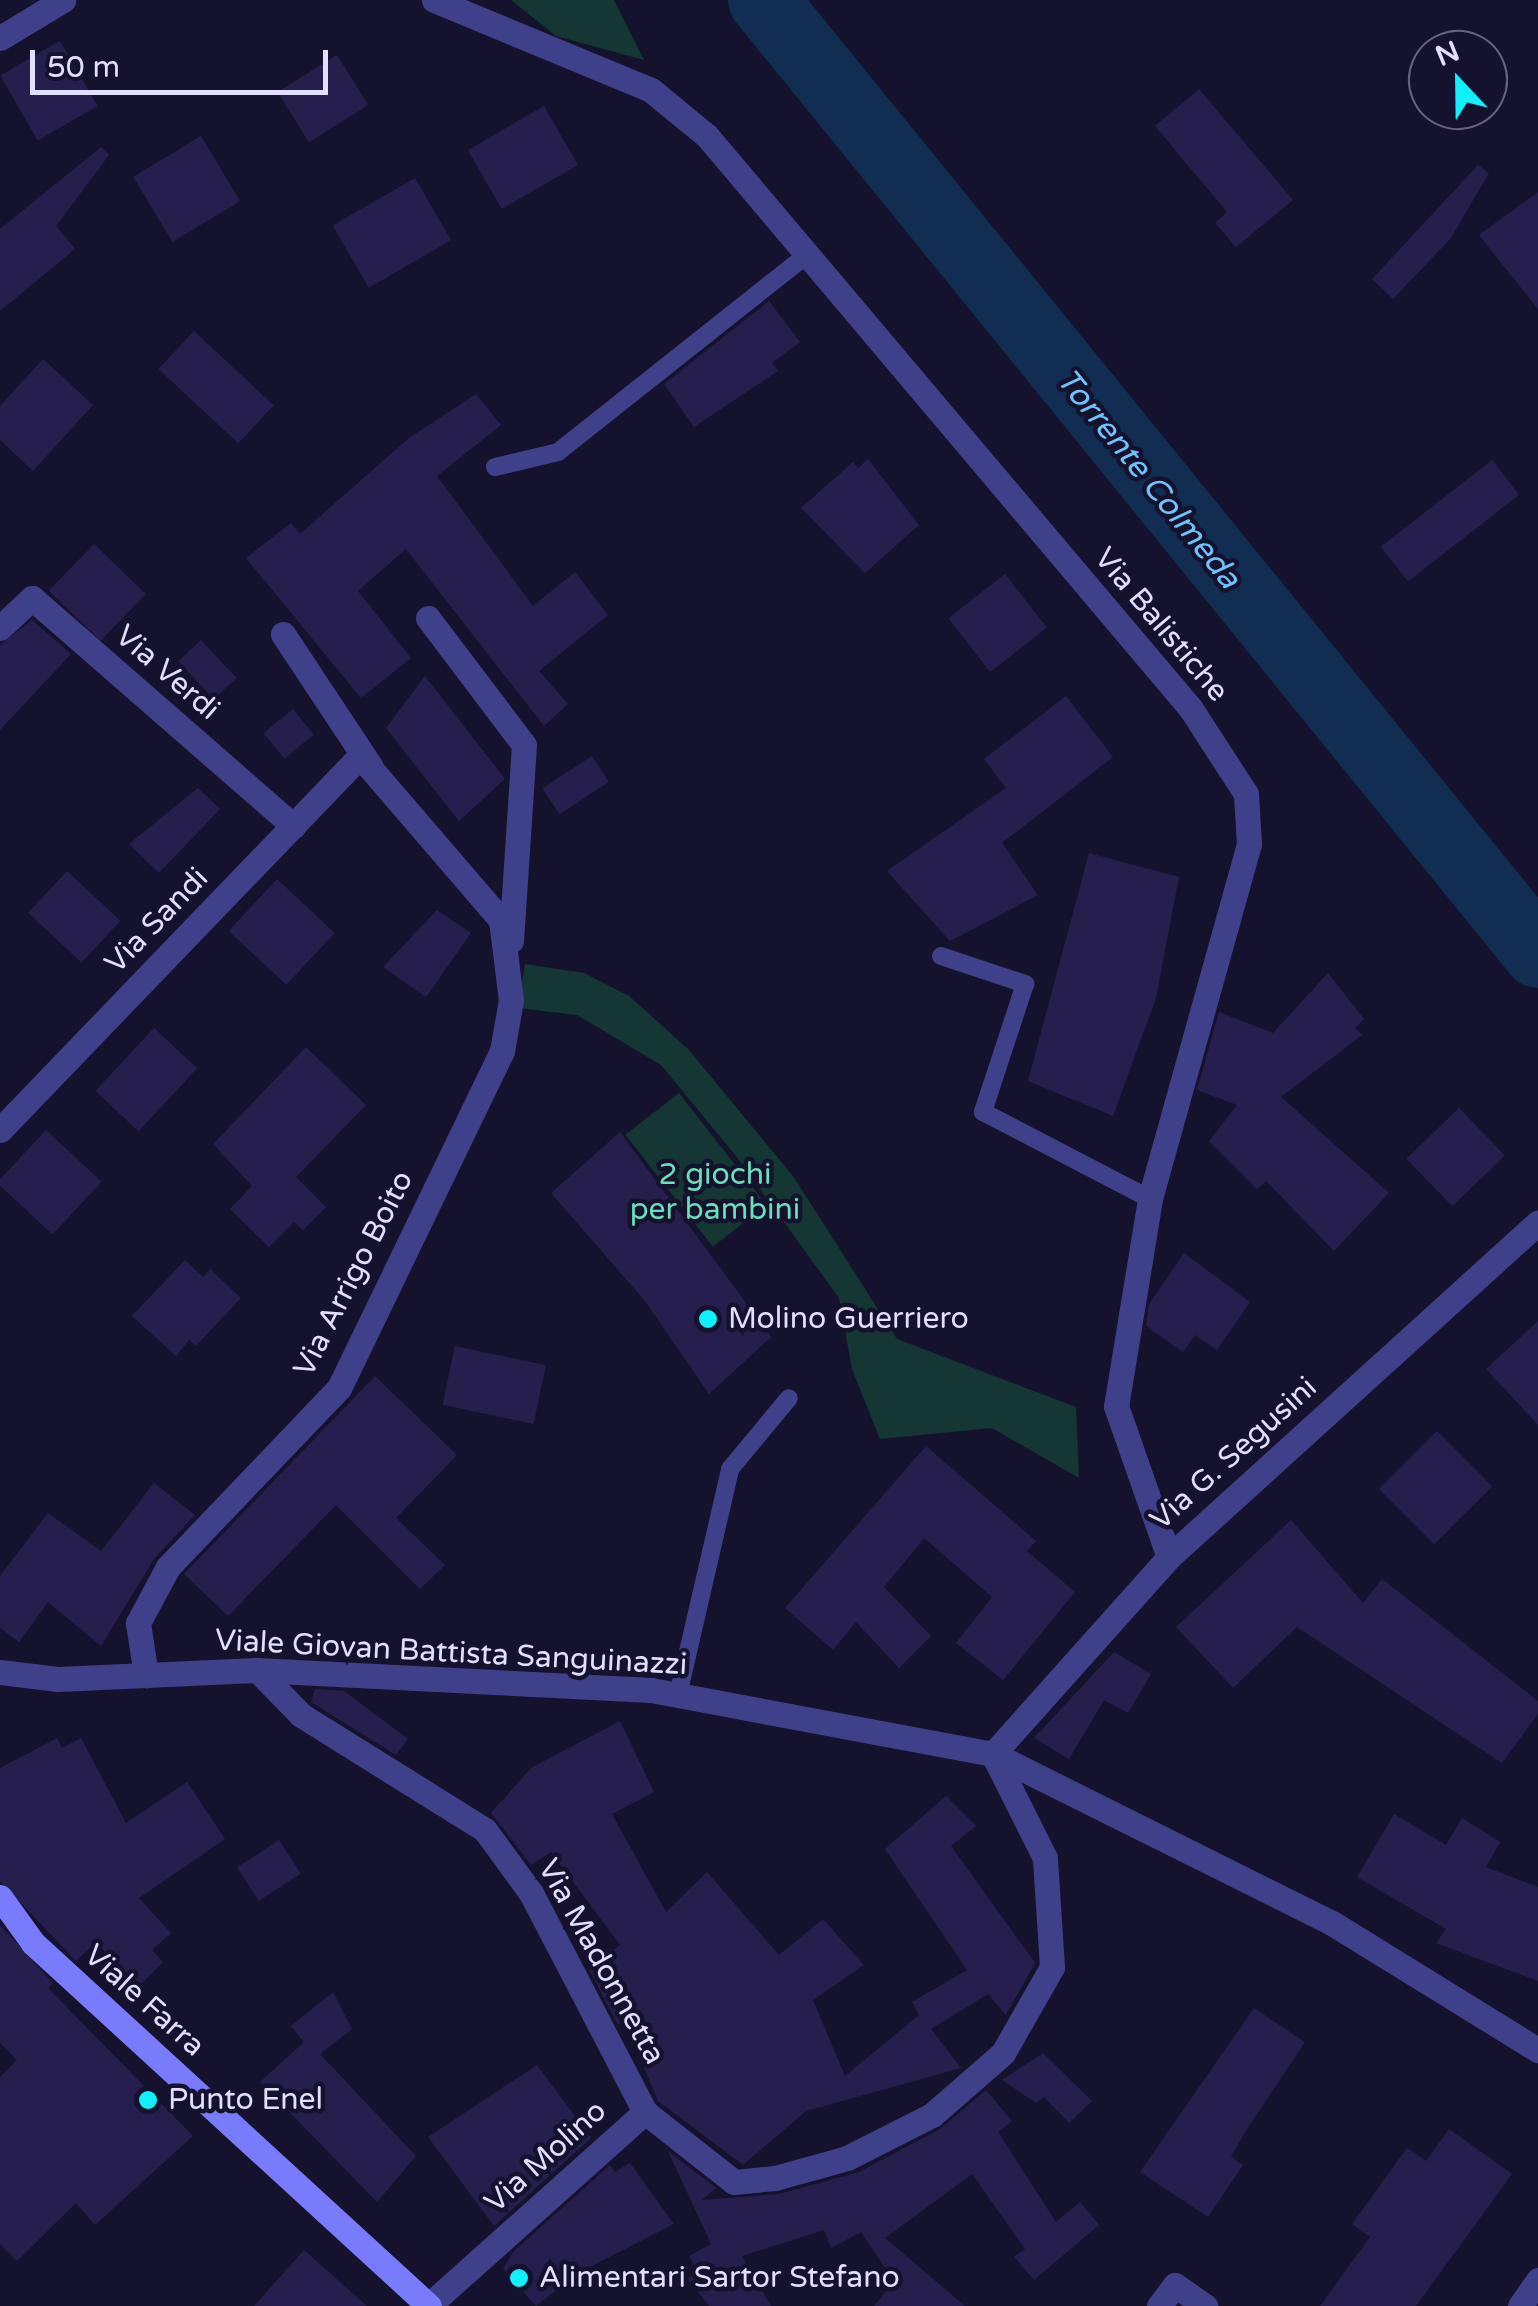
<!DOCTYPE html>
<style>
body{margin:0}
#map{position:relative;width:1538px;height:2306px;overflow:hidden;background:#15122d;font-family:"Varela Round",sans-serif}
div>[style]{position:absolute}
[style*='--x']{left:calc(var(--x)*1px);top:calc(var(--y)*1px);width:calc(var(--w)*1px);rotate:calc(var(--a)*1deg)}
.green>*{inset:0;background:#153733;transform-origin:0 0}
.river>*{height:70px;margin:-35px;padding:0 35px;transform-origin:35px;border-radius:35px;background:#112d52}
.building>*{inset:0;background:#261f4d;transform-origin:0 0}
.service>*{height:18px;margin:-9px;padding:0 9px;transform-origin:9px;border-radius:9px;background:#3f408a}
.minor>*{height:25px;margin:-12.5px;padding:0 12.5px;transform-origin:12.5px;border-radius:12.5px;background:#3f408a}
.tertiary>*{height:25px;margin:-12.5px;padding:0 12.5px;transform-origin:12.5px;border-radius:12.5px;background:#3f408a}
.secondary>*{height:25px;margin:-12.5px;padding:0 12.5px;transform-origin:12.5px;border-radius:12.5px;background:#787cfc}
.dots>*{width:28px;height:28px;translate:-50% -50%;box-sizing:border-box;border:5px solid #15122d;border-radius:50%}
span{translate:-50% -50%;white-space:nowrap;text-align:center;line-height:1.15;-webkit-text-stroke:9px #15122d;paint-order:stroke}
.street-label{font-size:30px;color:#e0dffe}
.park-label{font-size:30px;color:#6adfbb}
.poi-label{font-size:30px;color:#e0dffe}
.left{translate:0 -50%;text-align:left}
.water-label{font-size:32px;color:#6fc3fc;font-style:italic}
.north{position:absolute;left:1408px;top:30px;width:100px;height:100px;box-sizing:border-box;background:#15122d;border:2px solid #666481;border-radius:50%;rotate:338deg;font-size:28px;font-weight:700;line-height:40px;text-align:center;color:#e0dffe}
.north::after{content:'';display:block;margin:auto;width:35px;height:45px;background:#0ff0fa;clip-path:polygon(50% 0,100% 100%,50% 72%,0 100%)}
.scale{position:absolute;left:30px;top:50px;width:298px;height:45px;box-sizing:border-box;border:5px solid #e0dffe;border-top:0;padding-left:12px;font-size:30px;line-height:35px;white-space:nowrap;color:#e0dffe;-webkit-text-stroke:8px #15122d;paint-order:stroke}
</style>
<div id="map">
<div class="green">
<i style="clip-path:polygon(511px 0,614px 0,644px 60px,556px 36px)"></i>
<i style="clip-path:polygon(525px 964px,584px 973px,629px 996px,688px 1049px,793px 1176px,897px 1339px,1076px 1407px,1079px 1478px,992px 1428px,880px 1439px,852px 1369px,839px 1298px,736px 1156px,661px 1065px,577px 1015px,518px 1008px)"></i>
<i style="left:679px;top:1093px;width:142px;height:68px;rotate:52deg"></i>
</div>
<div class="river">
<i style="--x:763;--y:0;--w:1228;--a:50.88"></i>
</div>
<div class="building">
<i style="left:60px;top:41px;width:75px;height:69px;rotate:60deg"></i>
<i style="left:337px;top:55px;width:59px;height:70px;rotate:58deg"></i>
<i style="clip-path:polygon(1199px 89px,1293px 200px,1236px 247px,1215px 223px,1227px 212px,1155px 126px)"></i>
<i style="left:544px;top:106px;width:68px;height:88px;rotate:60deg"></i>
<i style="left:201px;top:136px;width:76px;height:79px;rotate:59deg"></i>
<i style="clip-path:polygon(101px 147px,109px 155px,56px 226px,75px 249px,0 311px,0 229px)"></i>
<i style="clip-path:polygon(1478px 165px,1489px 173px,1451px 238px,1393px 299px,1372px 279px)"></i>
<i style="left:415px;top:178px;width:72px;height:95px;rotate:60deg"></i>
<i style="clip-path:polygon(1538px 192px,1538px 309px,1479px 235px)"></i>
<i style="clip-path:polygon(769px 301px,800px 342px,772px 363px,778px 371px,694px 427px,664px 384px)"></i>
<i style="left:194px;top:331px;width:109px;height:52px;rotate:43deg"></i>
<i style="clip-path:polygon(43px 359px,93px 405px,33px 471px,0 440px,0 406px)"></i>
<i style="clip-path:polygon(476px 394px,501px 425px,437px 476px,533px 606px,575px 572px,608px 615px,539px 671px,568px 704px,544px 726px,406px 549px,358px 591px,411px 658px,361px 698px,246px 558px,291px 523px,300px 534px,409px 438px)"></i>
<i style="clip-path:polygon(868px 459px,919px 525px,865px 573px,801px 508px,853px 462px,858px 468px)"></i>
<i style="left:1492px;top:460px;width:44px;height:141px;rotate:52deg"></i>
<i style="left:94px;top:544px;width:72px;height:65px;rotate:44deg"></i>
<i style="left:1005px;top:574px;width:68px;height:72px;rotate:52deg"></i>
<i style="clip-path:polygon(32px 620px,71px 654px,0 730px,0 645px)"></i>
<i style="left:201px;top:640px;width:52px;height:31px;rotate:47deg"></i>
<i style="clip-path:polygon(425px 676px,505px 779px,459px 821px,386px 728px)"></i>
<i style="clip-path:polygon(1066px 696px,1113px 757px,1002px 843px,1038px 895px,950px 941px,887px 871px,1006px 788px,984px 759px)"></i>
<i style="left:293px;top:709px;width:33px;height:38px;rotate:51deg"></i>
<i style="left:592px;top:756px;width:31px;height:59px;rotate:57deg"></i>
<i style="clip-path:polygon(198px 788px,220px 809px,159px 873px,129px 844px)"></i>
<i style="clip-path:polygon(1089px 853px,1179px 877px,1156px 998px,1113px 1116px,1028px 1081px)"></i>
<i style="left:67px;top:871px;width:73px;height:57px;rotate:43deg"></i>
<i style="left:277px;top:879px;width:79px;height:71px;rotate:43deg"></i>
<i style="clip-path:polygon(437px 910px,471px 933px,426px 997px,383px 967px)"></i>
<i style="clip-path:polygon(1328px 973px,1364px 1019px,1355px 1028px,1362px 1035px,1281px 1097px,1389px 1193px,1334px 1251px,1266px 1181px,1257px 1189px,1209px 1141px,1237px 1105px,1197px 1090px,1219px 1012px,1273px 1033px)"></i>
<i style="left:154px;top:1028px;width:59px;height:86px;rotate:43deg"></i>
<i style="clip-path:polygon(306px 1047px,366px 1105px,296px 1177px,326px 1207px,303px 1230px,294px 1222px,269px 1247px,230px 1209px,252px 1186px,213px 1144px)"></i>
<i style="left:1459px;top:1108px;width:66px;height:73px;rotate:46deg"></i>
<i style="left:46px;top:1130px;width:76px;height:72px;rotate:43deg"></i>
<i style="clip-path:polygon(620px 1132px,771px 1337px,709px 1394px,645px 1301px,551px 1193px)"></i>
<i style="clip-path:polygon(1184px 1253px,1250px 1302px,1217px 1350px,1195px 1335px,1183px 1352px,1146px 1326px,1149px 1304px)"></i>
<i style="clip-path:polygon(185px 1260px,203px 1277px,210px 1269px,241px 1298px,196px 1346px,189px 1340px,176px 1356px,132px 1316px)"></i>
<i style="clip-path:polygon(1538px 1321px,1538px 1425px,1486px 1369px)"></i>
<i style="left:455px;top:1346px;width:93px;height:60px;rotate:12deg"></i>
<i style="clip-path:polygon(375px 1376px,457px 1455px,396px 1518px,445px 1565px,420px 1589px,336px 1505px,228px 1616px,184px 1574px)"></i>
<i style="left:1437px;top:1431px;width:78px;height:82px;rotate:45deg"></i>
<i style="clip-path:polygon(926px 1446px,1036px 1541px,1027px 1551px,1075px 1592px,1003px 1680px,956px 1643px,992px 1597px,924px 1538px,884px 1587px,931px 1636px,899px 1668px,856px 1622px,833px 1650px,785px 1608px)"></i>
<i style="clip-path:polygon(154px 1483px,195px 1515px,154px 1559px,101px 1646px,48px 1602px,19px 1642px,0 1628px,0 1576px,48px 1513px,101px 1551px)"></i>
<i style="clip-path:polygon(1291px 1520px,1363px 1603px,1382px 1579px,1538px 1701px,1538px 1714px,1502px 1763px,1297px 1627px,1233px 1688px,1176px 1627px)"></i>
<i style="clip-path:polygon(1114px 1652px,1151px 1674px,1128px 1713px,1104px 1700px,1069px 1759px,1034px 1738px)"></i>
<i style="clip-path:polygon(315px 1689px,344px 1691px,408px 1739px,396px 1755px,311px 1702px)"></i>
<i style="clip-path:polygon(620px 1721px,654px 1792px,612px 1814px,666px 1912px,707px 1872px,779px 1955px,823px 1919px,864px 1965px,813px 2000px,845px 2076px,919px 2015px,912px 2002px,967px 1970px,885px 1849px,946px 1796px,976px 1826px,951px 1846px,1035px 1963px,1006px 2015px,988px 1994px,931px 2029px,961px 2068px,806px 2111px,743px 2165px,658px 2101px,624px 2020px,618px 2025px,589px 1969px,620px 1945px,551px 1852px,531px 1865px,491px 1813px,531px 1768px)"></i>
<i style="clip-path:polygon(57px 1738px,62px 1748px,81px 1738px,126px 1823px,187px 1782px,225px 1839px,139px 1898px,171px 1933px,152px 1950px,163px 1962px,138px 1987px,96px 1942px,76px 1961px,0 1881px,0 1768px)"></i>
<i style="clip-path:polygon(1394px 1814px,1446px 1845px,1462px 1818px,1500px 1842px,1486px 1867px,1538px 1887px,1538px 1981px,1436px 1943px,1446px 1929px,1357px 1877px)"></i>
<i style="left:279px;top:1840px;width:40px;height:50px;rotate:57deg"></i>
<i style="clip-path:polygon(0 1925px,53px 1983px,48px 1988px,193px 2136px,95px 2225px,76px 2203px,17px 2261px,0 2244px,0 2077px,17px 2060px,0 2043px)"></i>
<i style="clip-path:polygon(333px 1992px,352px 2029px,320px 2054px,416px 2156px,377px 2202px,260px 2082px,304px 2042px,291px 2026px)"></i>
<i style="clip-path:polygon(1254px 2008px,1305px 2042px,1245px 2132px,1231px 2157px,1243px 2165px,1208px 2217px,1140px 2172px)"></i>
<i style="clip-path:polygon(1043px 2053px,1092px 2101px,1069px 2123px,1044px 2097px,1036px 2103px,1002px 2080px)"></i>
<i style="clip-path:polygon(537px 2065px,591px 2138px,494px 2226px,428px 2137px)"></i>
<i style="clip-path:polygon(986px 2090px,1012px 2121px,998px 2132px,1056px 2222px,1080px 2202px,1099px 2225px,1034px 2280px,1014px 2257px,1025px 2249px,972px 2174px,885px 2238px,965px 2306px,874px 2306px,894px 2281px,861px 2232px,831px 2248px,824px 2230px,742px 2256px,771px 2306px,709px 2306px,688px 2279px,697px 2270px,689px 2256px,711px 2244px,668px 2151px,716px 2188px,702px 2200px,779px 2194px,859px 2172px,940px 2129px)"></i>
<i style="clip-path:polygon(1449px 2129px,1512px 2174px,1416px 2306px,1320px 2306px,1370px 2237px,1352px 2224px,1407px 2148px,1426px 2161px)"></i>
<i style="clip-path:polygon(630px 2163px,674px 2224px,576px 2274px,536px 2306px,503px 2269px,513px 2252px,610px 2165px,615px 2172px)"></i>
<i style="clip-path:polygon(304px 2250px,367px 2306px,254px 2306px)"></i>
</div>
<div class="service">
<i style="--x:495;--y:467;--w:65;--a:-13.4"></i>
<i style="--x:558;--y:452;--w:315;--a:-38.4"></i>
<i style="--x:941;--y:956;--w:89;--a:18.4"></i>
<i style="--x:1025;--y:984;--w:135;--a:108.2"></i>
<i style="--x:983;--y:1112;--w:188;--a:27.5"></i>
<i style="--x:678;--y:1695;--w:232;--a:-77"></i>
<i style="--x:730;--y:1469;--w:92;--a:-50.3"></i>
</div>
<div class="minor">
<i style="--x:434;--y:0;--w:235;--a:22.5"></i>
<i style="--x:651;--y:90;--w:72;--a:39.4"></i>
<i style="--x:707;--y:136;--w:750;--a:49.81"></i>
<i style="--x:1191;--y:709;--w:101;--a:57.1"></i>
<i style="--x:1246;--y:794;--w:50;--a:86.6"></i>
<i style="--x:1249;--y:844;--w:369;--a:105.6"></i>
<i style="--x:1150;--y:1199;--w:210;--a:99.3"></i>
<i style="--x:1116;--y:1406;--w:160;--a:70.7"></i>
<i style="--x:0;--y:38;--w:74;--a:-31.1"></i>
<i style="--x:428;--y:618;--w:159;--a:52.9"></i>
<i style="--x:524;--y:745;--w:196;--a:93.8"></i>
<i style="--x:0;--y:628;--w:44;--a:-43.2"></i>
<i style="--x:32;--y:598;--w:347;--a:41.1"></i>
<i style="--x:283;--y:634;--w:159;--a:56.5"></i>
<i style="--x:0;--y:1130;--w:519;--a:-46.09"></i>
<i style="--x:360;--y:756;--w:216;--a:49.3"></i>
<i style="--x:501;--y:920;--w:81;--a:82.9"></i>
<i style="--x:511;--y:1000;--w:52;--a:100"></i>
<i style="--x:502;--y:1051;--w:374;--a:115.8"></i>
<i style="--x:339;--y:1388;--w:248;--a:133.7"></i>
<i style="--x:168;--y:1567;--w:64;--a:118.2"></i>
<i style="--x:138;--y:1623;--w:53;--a:81.3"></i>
<i style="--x:257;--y:1670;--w:63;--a:45.6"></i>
<i style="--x:301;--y:1715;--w:217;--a:32"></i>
<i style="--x:485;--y:1830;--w:78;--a:53.9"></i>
<i style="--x:531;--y:1893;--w:247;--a:62.5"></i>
<i style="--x:428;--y:2306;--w:291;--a:-41.8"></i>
<i style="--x:645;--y:2112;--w:113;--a:38.2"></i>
<i style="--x:734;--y:2182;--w:41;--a:-5.6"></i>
<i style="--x:775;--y:2178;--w:75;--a:-15.5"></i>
<i style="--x:847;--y:2158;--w:95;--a:-26.8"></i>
<i style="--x:932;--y:2115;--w:94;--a:-41.1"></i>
<i style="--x:1003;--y:2053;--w:99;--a:-60.3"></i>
<i style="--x:1052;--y:1967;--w:109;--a:-93.7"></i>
<i style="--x:1045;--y:1858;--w:116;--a:-116.6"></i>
<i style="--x:1159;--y:2306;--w:26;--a:-53"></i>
<i style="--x:1175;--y:2285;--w:37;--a:35"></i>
<i style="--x:1520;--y:2306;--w:32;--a:-55"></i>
</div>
<div class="tertiary">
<i style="--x:0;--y:1672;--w:58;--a:6.9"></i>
<i style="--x:58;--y:1679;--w:199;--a:-2.6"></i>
<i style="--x:257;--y:1670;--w:395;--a:2.9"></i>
<i style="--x:651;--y:1690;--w:348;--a:10.6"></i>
<i style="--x:993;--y:1754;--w:379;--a:26.5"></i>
<i style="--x:1332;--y:1923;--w:242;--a:31.7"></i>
<i style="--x:993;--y:1754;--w:264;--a:-48.2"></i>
<i style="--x:1169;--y:1557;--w:498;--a:-42.2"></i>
</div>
<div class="secondary">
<i style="--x:0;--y:1897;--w:57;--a:54.3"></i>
<i style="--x:33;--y:1943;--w:537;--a:42.51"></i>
</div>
<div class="dots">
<i style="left:708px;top:1319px;background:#0ff0fa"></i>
<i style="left:148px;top:2100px;background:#0ff0fa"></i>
<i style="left:519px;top:2278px;background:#0ff0fa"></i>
</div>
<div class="street-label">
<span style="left:1161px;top:625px;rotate:50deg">Via Balistiche</span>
<span style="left:167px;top:673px;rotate:41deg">Via Verdi</span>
<span style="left:157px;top:921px;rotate:-46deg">Via Sandi</span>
<span style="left:354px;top:1274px;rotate:-63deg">Via Arrigo Boito</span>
<span style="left:1234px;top:1454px;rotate:-42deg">Via G. Segusini</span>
<span style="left:451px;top:1653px;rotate:3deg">Viale Giovan Battista Sanguinazzi</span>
<span style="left:601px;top:1962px;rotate:61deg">Via Madonnetta</span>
<span style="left:144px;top:2001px;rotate:42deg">Viale Farra</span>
<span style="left:546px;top:2157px;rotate:-42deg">Via Molino</span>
</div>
<div class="park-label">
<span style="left:715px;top:1192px">2 giochi<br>per bambini</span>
</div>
<div class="poi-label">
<span class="left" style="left:728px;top:1319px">Molino Guerriero</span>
<span class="left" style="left:168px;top:2100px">Punto Enel</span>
<span class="left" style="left:539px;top:2278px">Alimentari Sartor Stefano</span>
</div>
<div class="water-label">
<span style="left:1148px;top:479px;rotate:51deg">Torrente Colmeda</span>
</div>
<div class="north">N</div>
<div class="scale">50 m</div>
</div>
